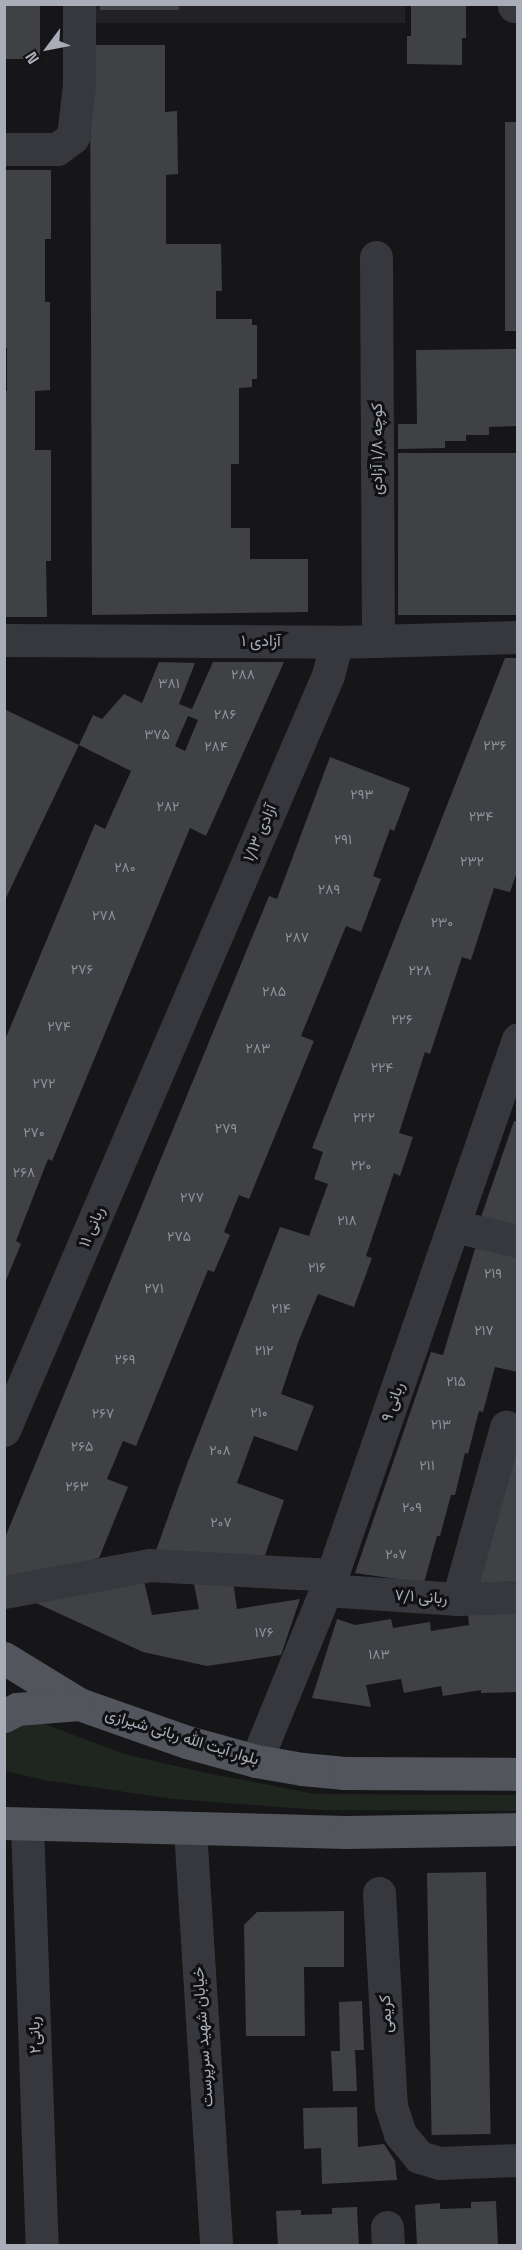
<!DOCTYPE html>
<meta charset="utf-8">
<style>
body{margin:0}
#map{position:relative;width:522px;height:2250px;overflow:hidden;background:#161618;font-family:"Space Grotesk",Vazirmatn,sans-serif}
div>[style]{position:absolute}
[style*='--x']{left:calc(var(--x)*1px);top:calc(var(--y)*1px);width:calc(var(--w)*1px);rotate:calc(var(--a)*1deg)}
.built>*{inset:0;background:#222225;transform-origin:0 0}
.green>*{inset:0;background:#1e261f}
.building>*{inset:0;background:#404145;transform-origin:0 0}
.minor>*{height:33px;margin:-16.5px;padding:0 16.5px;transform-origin:16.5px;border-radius:16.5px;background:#37383d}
.major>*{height:33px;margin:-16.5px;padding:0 16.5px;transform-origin:16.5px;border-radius:16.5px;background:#53555c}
span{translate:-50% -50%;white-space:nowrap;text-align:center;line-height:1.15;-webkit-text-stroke:6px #111113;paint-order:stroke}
.number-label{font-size:14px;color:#8e929b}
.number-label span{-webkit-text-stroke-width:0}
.street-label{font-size:16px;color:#a8adb8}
.frame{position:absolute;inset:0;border:6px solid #a8adb8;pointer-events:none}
.north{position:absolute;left:18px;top:18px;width:60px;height:60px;-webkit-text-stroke:4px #111113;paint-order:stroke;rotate:238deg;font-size:16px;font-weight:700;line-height:24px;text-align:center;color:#a8adb8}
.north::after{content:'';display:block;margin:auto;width:21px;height:27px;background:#a8adb8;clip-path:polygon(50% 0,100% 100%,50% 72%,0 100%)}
</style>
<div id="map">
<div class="built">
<i style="left:90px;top:5px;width:315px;height:18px"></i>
</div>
<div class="green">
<i style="clip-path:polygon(42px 1723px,124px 1754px,202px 1772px,315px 1794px,517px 1795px,517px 1811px,320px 1810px,173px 1799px,44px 1780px,5px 1771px,5px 1735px,10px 1728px)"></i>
</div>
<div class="building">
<i style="left:4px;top:4px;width:36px;height:55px"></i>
<i style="clip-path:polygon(411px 4px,466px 4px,466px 38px,462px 38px,462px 65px,407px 64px,407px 36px,411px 36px)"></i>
<i style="left:100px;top:5px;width:79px;height:5px"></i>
<i style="clip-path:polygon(90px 45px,165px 45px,165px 112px,177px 111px,178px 174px,166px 175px,166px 244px,221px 244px,222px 291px,216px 291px,216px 319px,252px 319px,252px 325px,257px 325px,257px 379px,252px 379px,252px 387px,239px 388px,239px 464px,231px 464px,231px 528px,250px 528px,250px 559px,308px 559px,308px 612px,92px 615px)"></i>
<i style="left:505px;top:122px;width:13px;height:209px"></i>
<i style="clip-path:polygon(4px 170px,51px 170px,51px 239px,45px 239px,45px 302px,50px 302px,50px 390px,35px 391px,35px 450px,51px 450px,51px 561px,46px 561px,47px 617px,4px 617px,4px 391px,7px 391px,7px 348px,4px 348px)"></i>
<i style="clip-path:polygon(518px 349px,518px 426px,489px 427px,489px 435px,466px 435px,466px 441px,445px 441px,445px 448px,398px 449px,398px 424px,417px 424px,416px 350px)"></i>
<i style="left:398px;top:453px;width:119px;height:162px"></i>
<i style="clip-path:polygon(505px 658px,518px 658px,518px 869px,510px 892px,494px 888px,471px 960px,462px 957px,430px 1054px,425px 1052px,399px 1133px,413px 1137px,400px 1176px,394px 1173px,366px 1256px,372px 1258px,354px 1307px,318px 1294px,299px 1340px,281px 1394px,314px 1406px,297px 1451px,254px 1436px,237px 1483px,284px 1500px,262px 1564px,154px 1556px,187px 1464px,280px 1227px,309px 1236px,328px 1184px,314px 1179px,323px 1152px,312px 1148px)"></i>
<i style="clip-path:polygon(evenodd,159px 662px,195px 663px,179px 704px,192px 709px,213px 662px,284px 662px,206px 836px,190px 828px,52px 1161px,48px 1159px,16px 1241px,21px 1244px,4px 1285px,4px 1042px,95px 824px,105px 829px,131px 771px,79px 745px,93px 715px,102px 719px,124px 694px,142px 703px,159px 662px,188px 716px,198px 720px,185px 751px,175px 746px,188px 716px)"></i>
<i style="clip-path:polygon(6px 710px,79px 745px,4px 902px,4px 714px)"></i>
<i style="clip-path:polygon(330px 757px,410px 788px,394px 831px,390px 829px,373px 876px,381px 879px,361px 932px,346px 926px,301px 1036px,314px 1041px,249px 1199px,239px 1195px,224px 1232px,230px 1235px,214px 1272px,208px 1270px,136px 1446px,123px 1441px,107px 1479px,128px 1487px,99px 1558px,4px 1582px,4px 1540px,269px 896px,277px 899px)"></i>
<i style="clip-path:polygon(514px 1121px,518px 1122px,518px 1232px,479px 1223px)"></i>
<i style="clip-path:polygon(477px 1242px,518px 1252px,518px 1372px,495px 1367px,483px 1412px,479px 1411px,468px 1454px,465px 1453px,455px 1495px,451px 1495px,440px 1536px,437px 1536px,424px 1583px,355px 1573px,431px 1352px,443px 1355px)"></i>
<i style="clip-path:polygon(518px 1445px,518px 1585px,476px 1585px)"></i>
<i style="clip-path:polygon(143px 1577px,152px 1615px,199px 1609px,193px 1579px,233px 1581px,237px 1609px,300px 1599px,281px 1655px,207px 1666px,143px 1652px,34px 1602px)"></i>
<i style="clip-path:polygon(518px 1610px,518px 1692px,481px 1693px,481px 1690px,443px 1696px,441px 1686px,404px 1693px,401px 1679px,366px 1685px,371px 1707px,312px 1698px,337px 1619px,355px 1625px,391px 1619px,393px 1628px,430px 1622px,431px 1631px,469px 1625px,468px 1613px)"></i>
<i style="left:486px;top:1872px;width:262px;height:59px;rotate:89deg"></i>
<i style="clip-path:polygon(344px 1911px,344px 1967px,304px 1967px,305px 2036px,246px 2036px,244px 1925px,257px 1912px)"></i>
<i style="clip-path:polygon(362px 2001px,364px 2050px,355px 2050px,357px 2091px,333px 2091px,331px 2051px,340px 2051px,339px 2002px)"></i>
<i style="clip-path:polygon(357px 2107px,358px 2147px,384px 2144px,395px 2161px,397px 2180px,322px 2184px,321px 2148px,304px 2149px,303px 2108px)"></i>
<i style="clip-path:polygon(496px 2201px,498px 2246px,417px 2246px,415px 2205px,440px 2203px,440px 2209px,471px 2208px,471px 2202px)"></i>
<i style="clip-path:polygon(357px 2207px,359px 2246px,278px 2246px,276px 2211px,301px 2210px,301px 2215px,332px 2214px,332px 2208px)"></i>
</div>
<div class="minor">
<i style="--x:514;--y:6;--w:2;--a:-90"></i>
<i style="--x:4;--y:149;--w:53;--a:0"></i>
<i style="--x:57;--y:149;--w:20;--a:-37"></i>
<i style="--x:73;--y:137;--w:53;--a:-83.5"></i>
<i style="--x:79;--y:84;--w:80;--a:-90"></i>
<i style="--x:376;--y:257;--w:384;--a:89.7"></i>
<i style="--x:4;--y:640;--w:333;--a:0.3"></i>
<i style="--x:337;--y:642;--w:181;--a:-1.6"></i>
<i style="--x:454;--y:1226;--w:66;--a:13.2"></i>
<i style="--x:4;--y:1430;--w:822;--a:-66.77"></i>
<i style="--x:328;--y:675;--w:34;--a:-75"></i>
<i style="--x:325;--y:1590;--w:133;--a:3.9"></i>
<i style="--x:458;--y:1599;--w:60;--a:-1.9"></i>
<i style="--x:4;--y:1592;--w:147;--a:-10.5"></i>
<i style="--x:149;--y:1565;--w:183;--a:3.1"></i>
<i style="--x:458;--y:1599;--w:179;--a:-74.4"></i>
<i style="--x:256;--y:1761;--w:201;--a:-67.8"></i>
<i style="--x:332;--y:1575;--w:567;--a:-70.86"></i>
<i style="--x:27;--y:1825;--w:421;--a:88"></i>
<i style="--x:190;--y:1829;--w:418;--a:86.4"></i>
<i style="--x:379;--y:1893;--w:213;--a:86.8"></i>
<i style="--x:391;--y:2106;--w:29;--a:72"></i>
<i style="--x:400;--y:2134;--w:30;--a:50"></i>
<i style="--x:419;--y:2157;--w:22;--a:16"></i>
<i style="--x:440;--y:2163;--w:78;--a:-2.2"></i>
<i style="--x:387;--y:2227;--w:19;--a:87"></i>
</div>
<div class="major">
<i style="--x:4;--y:1658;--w:88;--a:31.5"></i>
<i style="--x:79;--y:1704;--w:114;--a:19.4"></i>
<i style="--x:187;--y:1742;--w:72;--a:15.4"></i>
<i style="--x:256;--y:1761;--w:47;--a:9.9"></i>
<i style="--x:302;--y:1769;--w:43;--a:5.3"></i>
<i style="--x:345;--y:1773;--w:173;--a:0.3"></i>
<i style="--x:4;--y:1716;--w:15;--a:-28"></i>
<i style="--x:17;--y:1709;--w:62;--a:-4.6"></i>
<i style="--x:4;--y:1823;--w:342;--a:1.5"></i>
<i style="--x:346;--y:1832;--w:172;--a:-1"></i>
</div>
<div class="number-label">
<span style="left:243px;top:674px">۲۸۸</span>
<span style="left:169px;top:683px">۳۸۱</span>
<span style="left:225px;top:714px">۲۸۶</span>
<span style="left:157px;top:734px">۳۷۵</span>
<span style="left:495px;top:745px">۲۳۶</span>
<span style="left:216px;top:746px">۲۸۴</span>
<span style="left:362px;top:794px">۲۹۳</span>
<span style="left:168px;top:806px">۲۸۲</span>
<span style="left:481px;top:816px">۲۳۴</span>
<span style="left:343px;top:839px">۲۹۱</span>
<span style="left:472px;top:861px">۲۳۲</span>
<span style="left:125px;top:867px">۲۸۰</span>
<span style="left:329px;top:889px">۲۸۹</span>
<span style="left:104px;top:915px">۲۷۸</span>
<span style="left:442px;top:922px">۲۳۰</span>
<span style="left:297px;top:937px">۲۸۷</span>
<span style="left:82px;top:969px">۲۷۶</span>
<span style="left:420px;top:970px">۲۲۸</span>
<span style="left:274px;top:991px">۲۸۵</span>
<span style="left:402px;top:1019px">۲۲۶</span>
<span style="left:59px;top:1026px">۲۷۴</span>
<span style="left:258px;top:1048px">۲۸۳</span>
<span style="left:382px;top:1067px">۲۲۴</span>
<span style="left:44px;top:1083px">۲۷۲</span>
<span style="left:364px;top:1117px">۲۲۲</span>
<span style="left:226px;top:1128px">۲۷۹</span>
<span style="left:34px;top:1132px">۲۷۰</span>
<span style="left:361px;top:1165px">۲۲۰</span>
<span style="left:24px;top:1172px">۲۶۸</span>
<span style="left:192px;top:1197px">۲۷۷</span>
<span style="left:347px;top:1220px">۲۱۸</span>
<span style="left:179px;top:1236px">۲۷۵</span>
<span style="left:317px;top:1267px">۲۱۶</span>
<span style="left:493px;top:1273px">۲۱۹</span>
<span style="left:154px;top:1288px">۲۷۱</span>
<span style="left:281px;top:1308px">۲۱۴</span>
<span style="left:484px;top:1330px">۲۱۷</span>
<span style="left:264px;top:1350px">۲۱۲</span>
<span style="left:125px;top:1359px">۲۶۹</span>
<span style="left:456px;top:1381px">۲۱۵</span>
<span style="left:259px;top:1412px">۲۱۰</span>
<span style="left:103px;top:1413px">۲۶۷</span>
<span style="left:441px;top:1424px">۲۱۳</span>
<span style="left:82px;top:1446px">۲۶۵</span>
<span style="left:220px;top:1450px">۲۰۸</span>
<span style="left:427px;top:1465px">۲۱۱</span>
<span style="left:77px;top:1486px">۲۶۳</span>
<span style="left:412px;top:1507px">۲۰۹</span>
<span style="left:221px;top:1522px">۲۰۷</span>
<span style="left:396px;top:1554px">۲۰۷</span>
<span style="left:264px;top:1632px">۱۷۶</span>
<span style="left:379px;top:1654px">۱۸۳</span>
</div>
<div class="street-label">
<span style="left:377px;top:449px;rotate:-90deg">کوچه ۱/۸ آزادی</span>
<span style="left:261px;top:641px">آزادی ۱</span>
<span style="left:260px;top:833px;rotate:-67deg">آزادی ۱/۱۳</span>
<span style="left:92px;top:1227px;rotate:-67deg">ربانی ۱۱</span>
<span style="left:393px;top:1402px;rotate:-71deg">ربانی ۹</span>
<span style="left:421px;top:1597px;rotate:4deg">ربانی ۷/۱</span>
<span style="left:182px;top:1737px;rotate:17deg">بلوار آیت الله ربانی شیرازی</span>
<span style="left:386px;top:2014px;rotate:-93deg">کریمی</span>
<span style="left:35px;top:2035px;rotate:-92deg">ربانی۲</span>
<span style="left:203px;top:2037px;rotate:-94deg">خیابان شهید سرپرست</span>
</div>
<div class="frame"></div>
<div class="north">N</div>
</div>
